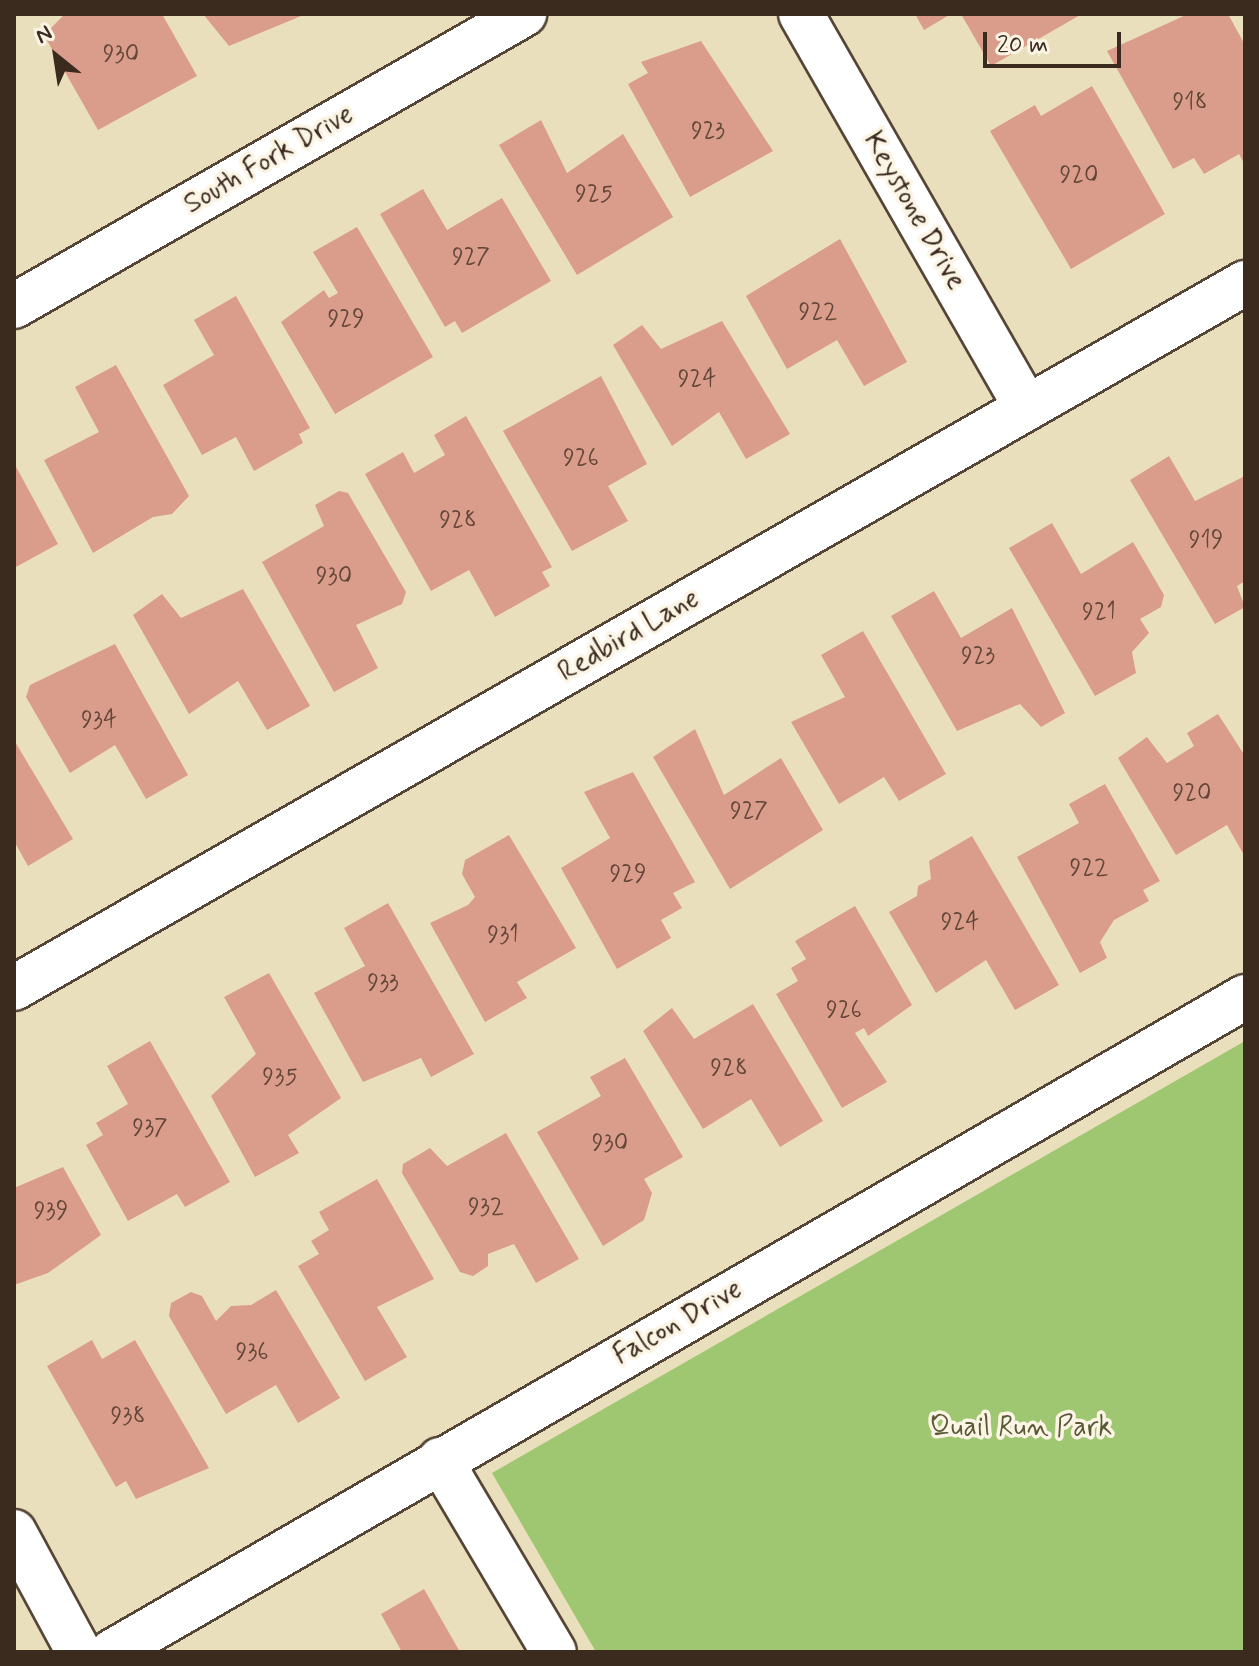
<!DOCTYPE html>
<style>
body{margin:0}
#map{position:relative;width:1259px;height:1666px;overflow:hidden;background:#eadfbc;font-family:Mynerve,sans-serif}
div>[style]{position:absolute}
[style*='--x']{left:calc(var(--x)*1px);top:calc(var(--y)*1px);width:calc(var(--w)*1px);rotate:calc(var(--a)*1deg)}
.green>*{inset:0;background:#9fc671}
.building>*{inset:0;background:#db9d8b}
.roads{filter:drop-shadow(2px 0 #554536) drop-shadow(-2px 0 #554536) drop-shadow(0 2px #554536) drop-shadow(0 -2px #554536)}
.minor>*{height:44px;margin:-22px;padding:0 22px;transform-origin:22px;border-radius:22px;background:#fff}
span{translate:-50% -50%;white-space:nowrap;text-align:center;line-height:1.15;-webkit-text-stroke:7px #fcf5e5;paint-order:stroke}
.number-label{font-size:24px;color:#634739}
.number-label span{-webkit-text-stroke-width:0}
.street-label{font-size:28px;color:#3b2a1e}
.park-label{font-size:28px;color:#595937}
.frame{position:absolute;inset:0;border:16px solid #3b2a1e;pointer-events:none}
.north{position:absolute;left:16px;top:16px;width:80px;height:80px;-webkit-text-stroke:6px #fcf5e5;paint-order:stroke;rotate:330deg;font-size:22px;font-weight:700;line-height:32px;text-align:center;color:#3b2a1e}
.north::after{content:'';display:block;margin:auto;width:28px;height:36px;background:#3b2a1e;clip-path:polygon(50% 0,100% 100%,50% 72%,0 100%)}
.scale{position:absolute;left:983px;top:32px;width:138px;height:36px;box-sizing:border-box;border:4px solid #3b2a1e;border-top:0;padding-left:10px;font-size:24px;line-height:28px;white-space:nowrap;color:#3b2a1e;-webkit-text-stroke:6px #fcf5e5;paint-order:stroke}
</style>
<div id="map">
<div class="green">
<i style="clip-path:polygon(1245px 1041px,1245px 1652px,596px 1652px,492px 1473px)"></i>
</div>
<div class="building">
<i style="clip-path:polygon(65px 14px,162px 14px,197px 76px,98px 130px,44px 35px)"></i>
<i style="clip-path:polygon(203px 14px,306px 14px,229px 46px)"></i>
<i style="clip-path:polygon(915px 14px,951px 14px,924px 30px)"></i>
<i style="clip-path:polygon(961px 14px,1082px 14px,991px 66px)"></i>
<i style="clip-path:polygon(1188px 14px,1228px 14px,1245px 45px,1245px 165px,1239px 154px,1204px 174px,1194px 158px,1173px 169px,1107px 51px)"></i>
<i style="clip-path:polygon(701px 41px,773px 151px,690px 197px,628px 84px,648px 73px,641px 62px)"></i>
<i style="clip-path:polygon(1092px 86px,1165px 214px,1071px 269px,990px 131px,1035px 105px,1041px 116px)"></i>
<i style="clip-path:polygon(541px 120px,567px 173px,623px 134px,673px 217px,577px 275px,499px 145px)"></i>
<i style="clip-path:polygon(423px 189px,447px 230px,502px 198px,551px 281px,462px 333px,455px 321px,445px 327px,380px 214px)"></i>
<i style="clip-path:polygon(357px 227px,433px 357px,335px 414px,281px 322px,324px 290px,329px 298px,338px 293px,313px 252px)"></i>
<i style="clip-path:polygon(840px 239px,907px 362px,864px 386px,837px 340px,787px 369px,746px 296px)"></i>
<i style="clip-path:polygon(236px 296px,310px 428px,299px 434px,303px 443px,254px 471px,236px 437px,202px 455px,163px 385px,214px 355px,194px 320px)"></i>
<i style="clip-path:polygon(722px 321px,790px 434px,746px 459px,719px 412px,672px 446px,613px 345px,642px 325px,661px 349px)"></i>
<i style="clip-path:polygon(116px 365px,189px 496px,172px 514px,153px 517px,93px 553px,44px 460px,99px 432px,75px 387px)"></i>
<i style="clip-path:polygon(601px 376px,647px 464px,608px 486px,628px 521px,572px 551px,503px 431px)"></i>
<i style="clip-path:polygon(466px 416px,552px 567px,542px 572px,550px 586px,495px 617px,469px 570px,431px 591px,365px 474px,403px 452px,414px 473px,445px 455px,434px 435px)"></i>
<i style="clip-path:polygon(1169px 456px,1195px 501px,1245px 476px,1245px 581px,1237px 586px,1245px 607px,1215px 624px,1130px 480px)"></i>
<i style="clip-path:polygon(14px 463px,58px 544px,14px 568px)"></i>
<i style="clip-path:polygon(339px 491px,348px 493px,406px 592px,402px 604px,356px 625px,378px 668px,334px 692px,262px 562px,324px 526px,315px 505px)"></i>
<i style="clip-path:polygon(1052px 523px,1081px 574px,1133px 542px,1164px 595px,1161px 607px,1140px 619px,1149px 633px,1132px 652px,1136px 673px,1095px 696px,1009px 548px)"></i>
<i style="clip-path:polygon(243px 589px,310px 706px,267px 730px,238px 681px,189px 714px,133px 615px,162px 594px,181px 618px)"></i>
<i style="clip-path:polygon(934px 591px,961px 638px,1012px 608px,1065px 713px,1041px 727px,1020px 704px,957px 731px,891px 616px)"></i>
<i style="clip-path:polygon(863px 631px,946px 774px,899px 801px,884px 777px,839px 804px,791px 722px,845px 697px,821px 655px)"></i>
<i style="clip-path:polygon(115px 644px,188px 775px,146px 799px,115px 745px,70px 773px,26px 697px,30px 685px)"></i>
<i style="clip-path:polygon(1218px 714px,1245px 756px,1245px 857px,1227px 825px,1176px 855px,1118px 758px,1147px 737px,1167px 763px,1194px 746px,1187px 733px)"></i>
<i style="clip-path:polygon(695px 729px,724px 795px,781px 758px,823px 830px,730px 889px,653px 757px)"></i>
<i style="clip-path:polygon(14px 740px,73px 839px,28px 866px,14px 841px)"></i>
<i style="clip-path:polygon(633px 772px,695px 882px,673px 893px,682px 908px,661px 920px,671px 938px,617px 969px,561px 868px,610px 838px,584px 792px)"></i>
<i style="clip-path:polygon(1105px 784px,1160px 881px,1143px 890px,1149px 901px,1114px 920px,1100px 942px,1107px 958px,1080px 973px,1017px 857px,1079px 823px,1069px 804px)"></i>
<i style="clip-path:polygon(509px 835px,576px 948px,517px 982px,527px 998px,485px 1022px,430px 923px,468px 905px,475px 897px,462px 874px,465px 860px)"></i>
<i style="clip-path:polygon(972px 836px,1059px 985px,1015px 1010px,986px 960px,936px 993px,889px 912px,917px 896px,918px 886px,931px 879px,929px 861px)"></i>
<i style="clip-path:polygon(388px 903px,474px 1054px,431px 1077px,421px 1058px,363px 1082px,314px 993px,365px 966px,344px 928px)"></i>
<i style="clip-path:polygon(855px 906px,912px 1005px,868px 1036px,864px 1028px,855px 1033px,887px 1082px,842px 1108px,776px 994px,798px 981px,791px 968px,806px 959px,795px 941px)"></i>
<i style="clip-path:polygon(269px 973px,341px 1098px,288px 1135px,299px 1153px,255px 1177px,211px 1096px,256px 1054px,224px 997px)"></i>
<i style="clip-path:polygon(753px 1004px,823px 1121px,780px 1147px,751px 1099px,703px 1129px,643px 1031px,672px 1008px,694px 1039px)"></i>
<i style="clip-path:polygon(150px 1041px,230px 1182px,185px 1207px,177px 1194px,128px 1221px,86px 1145px,103px 1135px,96px 1123px,128px 1104px,107px 1066px)"></i>
<i style="clip-path:polygon(625px 1058px,683px 1157px,644px 1179px,652px 1193px,644px 1220px,603px 1246px,537px 1132px,601px 1096px,590px 1077px)"></i>
<i style="clip-path:polygon(506px 1133px,579px 1259px,536px 1283px,514px 1244px,488px 1254px,488px 1266px,473px 1276px,460px 1272px,402px 1173px,403px 1164px,430px 1148px,447px 1166px)"></i>
<i style="clip-path:polygon(63px 1167px,101px 1235px,48px 1273px,14px 1285px,14px 1188px)"></i>
<i style="clip-path:polygon(377px 1179px,434px 1279px,377px 1307px,407px 1357px,365px 1381px,298px 1266px,319px 1254px,311px 1241px,329px 1230px,319px 1212px)"></i>
<i style="clip-path:polygon(276px 1290px,340px 1398px,298px 1423px,276px 1385px,226px 1414px,169px 1316px,171px 1303px,191px 1292px,202px 1296px,216px 1321px,231px 1306px,251px 1305px)"></i>
<i style="clip-path:polygon(92px 1340px,102px 1359px,135px 1340px,209px 1468px,136px 1499px,126px 1481px,116px 1487px,47px 1366px)"></i>
<i style="clip-path:polygon(424px 1589px,460px 1652px,402px 1652px,381px 1614px)"></i>
</div>
<div class="roads">
<div class="minor">
<i style="--x:801;--y:14;--w:454;--a:60.2"></i>
<i style="--x:14;--y:306;--w:588;--a:-29.79"></i>
<i style="--x:14;--y:988;--w:1419;--a:-29.8"></i>
<i style="--x:440;--y:1460;--w:223;--a:59.3"></i>
<i style="--x:14;--y:1532;--w:136;--a:61.6"></i>
<i style="--x:112;--y:1652;--w:1309;--a:-30.03"></i>
</div>
</div>
<div class="number-label">
<span style="left:121px;top:55px">930</span>
<span style="left:1190px;top:103px">918</span>
<span style="left:708px;top:132px">923</span>
<span style="left:1079px;top:176px">920</span>
<span style="left:594px;top:195px">925</span>
<span style="left:471px;top:258px">927</span>
<span style="left:818px;top:313px">922</span>
<span style="left:346px;top:320px">929</span>
<span style="left:697px;top:380px">924</span>
<span style="left:581px;top:459px">926</span>
<span style="left:458px;top:521px">928</span>
<span style="left:1206px;top:541px">919</span>
<span style="left:334px;top:577px">930</span>
<span style="left:1099px;top:613px">921</span>
<span style="left:978px;top:657px">923</span>
<span style="left:99px;top:721px">934</span>
<span style="left:1192px;top:794px">920</span>
<span style="left:749px;top:812px">927</span>
<span style="left:1089px;top:869px">922</span>
<span style="left:628px;top:875px">929</span>
<span style="left:960px;top:923px">924</span>
<span style="left:503px;top:936px">931</span>
<span style="left:383px;top:984px">933</span>
<span style="left:844px;top:1011px">926</span>
<span style="left:729px;top:1069px">928</span>
<span style="left:280px;top:1078px">935</span>
<span style="left:150px;top:1129px">937</span>
<span style="left:610px;top:1144px">930</span>
<span style="left:486px;top:1208px">932</span>
<span style="left:51px;top:1212px">939</span>
<span style="left:252px;top:1353px">936</span>
<span style="left:128px;top:1417px">938</span>
</div>
<div class="street-label">
<span style="left:269px;top:160px;rotate:-30deg">South Fork Drive</span>
<span style="left:914px;top:211px;rotate:60deg">Keystone Drive</span>
<span style="left:629px;top:636px;rotate:-30deg">Redbird Lane</span>
<span style="left:678px;top:1323px;rotate:-30deg">Falcon Drive</span>
</div>
<div class="park-label">
<span style="left:1021px;top:1428px">Quail Run Park</span>
</div>
<div class="frame"></div>
<div class="north">N</div>
<div class="scale">20 m</div>
</div>
